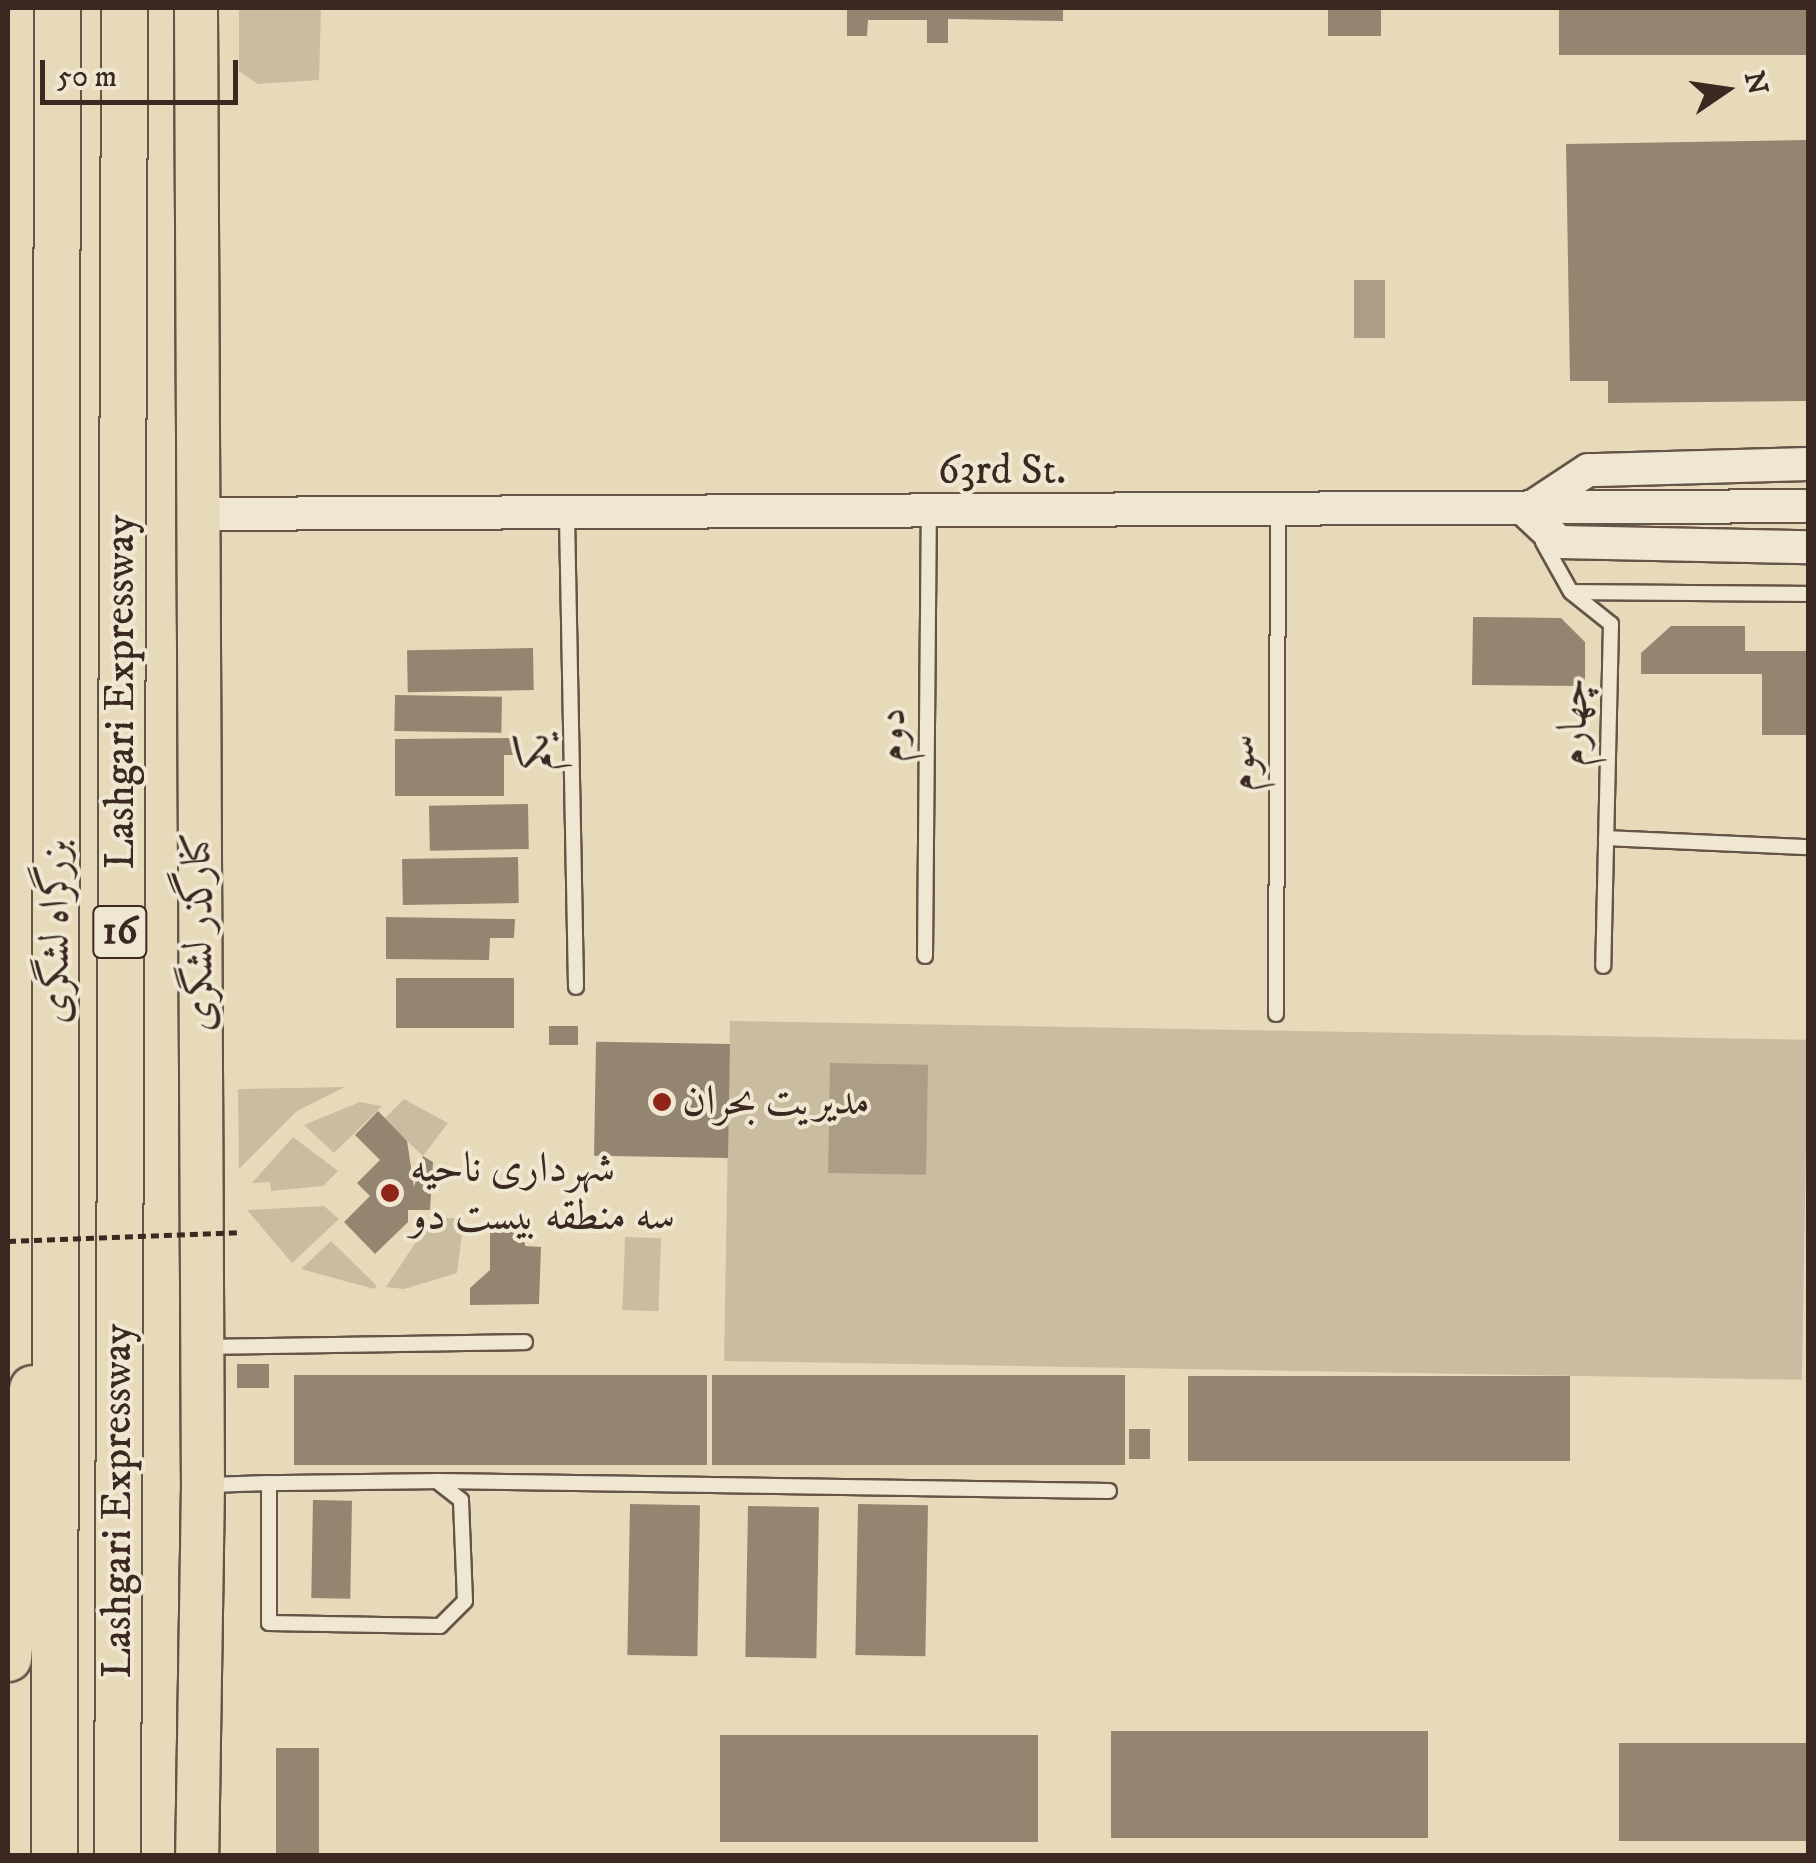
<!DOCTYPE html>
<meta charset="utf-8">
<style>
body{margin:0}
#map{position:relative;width:1816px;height:1863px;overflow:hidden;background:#e7daba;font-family:"IM FELL DW Pica",Amiri,serif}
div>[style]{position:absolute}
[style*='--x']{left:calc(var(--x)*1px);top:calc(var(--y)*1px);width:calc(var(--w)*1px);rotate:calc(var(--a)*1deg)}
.green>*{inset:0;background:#cabca0;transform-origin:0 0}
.water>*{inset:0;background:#ac9d86;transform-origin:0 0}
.building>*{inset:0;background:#948571;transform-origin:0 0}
.roads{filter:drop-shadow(2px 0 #655447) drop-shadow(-2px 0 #655447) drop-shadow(0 2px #655447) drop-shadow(0 -2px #655447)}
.service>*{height:14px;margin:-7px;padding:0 7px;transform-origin:7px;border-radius:7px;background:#efe7d2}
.tertiary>*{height:32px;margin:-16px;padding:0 16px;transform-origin:16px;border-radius:16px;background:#efe7d2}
.primary>*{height:42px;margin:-21px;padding:0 21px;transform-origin:21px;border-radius:21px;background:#e7daba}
.trunk>*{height:45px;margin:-22.5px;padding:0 22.5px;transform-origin:22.5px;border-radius:22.5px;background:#e7daba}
.path-bridge>*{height:5px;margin-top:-2.5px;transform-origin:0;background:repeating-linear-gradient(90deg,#3a2821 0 8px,transparent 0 13px)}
.dots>*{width:28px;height:28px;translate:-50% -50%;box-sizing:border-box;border:5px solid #efe7d2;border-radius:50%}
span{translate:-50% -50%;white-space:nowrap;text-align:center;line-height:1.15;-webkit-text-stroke:8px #efe7d2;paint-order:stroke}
.shield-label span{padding:2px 8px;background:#efe7d2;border:2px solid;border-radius:8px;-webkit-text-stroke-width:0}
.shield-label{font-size:40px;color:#3a2821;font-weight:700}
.street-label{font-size:42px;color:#3a2821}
.poi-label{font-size:42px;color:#3a2821}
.left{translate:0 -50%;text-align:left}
.frame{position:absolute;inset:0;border:10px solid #3a2821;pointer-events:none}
.north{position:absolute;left:1676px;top:40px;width:100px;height:100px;-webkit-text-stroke:8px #efe7d2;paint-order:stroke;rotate:77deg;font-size:28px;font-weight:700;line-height:40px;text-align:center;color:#3a2821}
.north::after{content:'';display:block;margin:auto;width:35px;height:45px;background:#3a2821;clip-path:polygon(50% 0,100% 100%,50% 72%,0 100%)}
.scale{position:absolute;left:40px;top:60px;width:198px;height:45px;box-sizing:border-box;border:5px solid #3a2821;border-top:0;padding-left:12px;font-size:30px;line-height:35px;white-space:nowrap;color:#3a2821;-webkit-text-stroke:8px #efe7d2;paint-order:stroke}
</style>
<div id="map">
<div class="green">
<i style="clip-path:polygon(239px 8px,321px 8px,319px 80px,258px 84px,239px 71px)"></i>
<i style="left:730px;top:1021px;width:1078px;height:340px;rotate:1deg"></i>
<i style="clip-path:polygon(345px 1087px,297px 1111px,239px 1169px,238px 1089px)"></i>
<i style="clip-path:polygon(404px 1099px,448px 1123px,423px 1156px,384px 1119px)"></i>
<i style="clip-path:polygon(360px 1102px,382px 1106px,334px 1153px,304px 1125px)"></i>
<i style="clip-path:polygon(293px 1137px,338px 1171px,323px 1186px,271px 1191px,270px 1182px,252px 1183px)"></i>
<i style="clip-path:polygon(324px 1206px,339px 1219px,292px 1263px,247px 1210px)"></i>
<i style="clip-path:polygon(446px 1218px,464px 1218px,457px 1273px,404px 1289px,386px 1287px,424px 1230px,445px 1230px)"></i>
<i style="left:625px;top:1237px;width:36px;height:73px;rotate:2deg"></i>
<i style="clip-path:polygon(331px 1241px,377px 1286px,374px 1289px,301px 1269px)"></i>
</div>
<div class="water">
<i style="left:1354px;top:280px;width:31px;height:58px"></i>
<i style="left:830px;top:1063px;width:98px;height:110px;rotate:1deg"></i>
</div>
<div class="building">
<i style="clip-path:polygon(847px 8px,1063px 8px,1063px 21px,948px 19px,948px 43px,927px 43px,927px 20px,868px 20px,867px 36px,847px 36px)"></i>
<i style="left:1328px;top:8px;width:53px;height:28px"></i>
<i style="left:1559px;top:8px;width:249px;height:47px"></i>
<i style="clip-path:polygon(1808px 140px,1808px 401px,1608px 403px,1608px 381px,1570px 381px,1566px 144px)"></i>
<i style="clip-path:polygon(1473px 617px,1561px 618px,1585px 642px,1585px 686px,1472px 685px)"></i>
<i style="clip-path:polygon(1671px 626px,1745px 626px,1745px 651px,1808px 651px,1808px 735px,1762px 735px,1762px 674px,1641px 674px,1641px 653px)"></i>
<i style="left:533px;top:648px;width:42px;height:126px;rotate:89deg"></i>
<i style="left:395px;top:695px;width:107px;height:36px;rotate:1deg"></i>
<i style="clip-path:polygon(513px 738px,513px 755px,504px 755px,504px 796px,395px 796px,395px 739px)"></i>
<i style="left:528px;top:804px;width:45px;height:99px;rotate:89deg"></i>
<i style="left:518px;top:857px;width:46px;height:116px;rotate:89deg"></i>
<i style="clip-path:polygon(386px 917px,515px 919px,514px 938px,490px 938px,489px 960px,386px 959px)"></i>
<i style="left:396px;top:978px;width:118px;height:50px"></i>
<i style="left:549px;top:1026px;width:29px;height:19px"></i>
<i style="left:730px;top:1044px;width:114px;height:134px;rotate:91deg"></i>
<i style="clip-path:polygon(378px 1111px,407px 1141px,414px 1187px,423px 1156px,433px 1162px,430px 1210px,408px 1210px,408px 1222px,375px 1254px,344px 1222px,370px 1196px,357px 1183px,380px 1160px,355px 1135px)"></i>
<i style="clip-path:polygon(524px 1227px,525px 1246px,541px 1247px,539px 1304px,470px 1305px,470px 1288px,490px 1270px,490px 1228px)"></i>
<i style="left:237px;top:1364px;width:32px;height:24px"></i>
<i style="left:294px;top:1375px;width:413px;height:90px"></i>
<i style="left:1125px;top:1375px;width:90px;height:413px;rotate:90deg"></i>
<i style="left:1188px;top:1376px;width:382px;height:85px"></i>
<i style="left:1129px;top:1429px;width:21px;height:30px"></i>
<i style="left:313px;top:1500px;width:39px;height:98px;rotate:1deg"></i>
<i style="left:630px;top:1504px;width:70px;height:151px;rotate:1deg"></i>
<i style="left:858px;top:1504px;width:70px;height:151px;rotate:1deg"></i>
<i style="left:748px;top:1506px;width:71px;height:151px;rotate:1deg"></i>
<i style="left:1111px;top:1731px;width:317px;height:107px"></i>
<i style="left:720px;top:1735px;width:318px;height:107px"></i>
<i style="left:1619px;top:1743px;width:189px;height:98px"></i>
<i style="left:276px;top:1748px;width:43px;height:108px"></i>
</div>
<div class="roads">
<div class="service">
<i style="--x:567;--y:517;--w:470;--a:88.9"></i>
<i style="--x:1543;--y:542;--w:57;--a:60.8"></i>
<i style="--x:1571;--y:592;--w:51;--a:38.7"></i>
<i style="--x:1611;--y:624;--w:342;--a:91.3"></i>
<i style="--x:1572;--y:592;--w:236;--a:0.5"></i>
<i style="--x:1606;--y:838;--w:202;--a:2.6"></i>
<i style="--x:925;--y:956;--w:443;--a:-89.5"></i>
<i style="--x:1276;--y:1014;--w:501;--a:-89.77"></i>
<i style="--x:209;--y:1347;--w:316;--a:-0.9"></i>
<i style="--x:438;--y:1481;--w:671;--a:0.85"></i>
<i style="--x:209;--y:1485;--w:60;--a:-1.9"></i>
<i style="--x:269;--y:1483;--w:140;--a:90"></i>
<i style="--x:269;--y:1623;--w:171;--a:1"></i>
<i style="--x:440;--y:1626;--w:35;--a:-45"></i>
<i style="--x:465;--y:1601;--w:101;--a:-92.3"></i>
<i style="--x:461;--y:1500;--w:31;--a:-142"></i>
<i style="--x:437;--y:1481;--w:168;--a:179.3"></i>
</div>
<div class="tertiary">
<i style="--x:1808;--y:464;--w:220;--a:178.4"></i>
<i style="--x:1588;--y:470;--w:74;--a:146.5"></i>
<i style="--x:1526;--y:511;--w:45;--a:43.2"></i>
<i style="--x:1559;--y:542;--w:249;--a:1.2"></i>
<i style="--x:196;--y:514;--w:1612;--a:-0.28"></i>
</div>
<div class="primary">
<i style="--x:196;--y:8;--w:1477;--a:89.73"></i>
<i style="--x:203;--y:1485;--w:371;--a:90.9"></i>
</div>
<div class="trunk">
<i style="--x:8;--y:1658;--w:271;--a:-84.9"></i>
<i style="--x:54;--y:1856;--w:1848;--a:-89.91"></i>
<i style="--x:117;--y:1856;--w:1848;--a:-89.78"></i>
</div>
</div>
<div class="path-bridge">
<i style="--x:8;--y:1241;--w:231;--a:-2.2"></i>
</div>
<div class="dots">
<i style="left:662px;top:1102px;background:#8f2418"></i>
<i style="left:390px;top:1193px;background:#8f2418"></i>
</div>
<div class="shield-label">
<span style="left:120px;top:932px">16</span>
</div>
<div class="street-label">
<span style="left:1002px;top:471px">63rd St.</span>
<span style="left:121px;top:692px;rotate:-90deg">Lashgari Expressway</span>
<span style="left:1574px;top:722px;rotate:-89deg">چهارم</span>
<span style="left:892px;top:735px;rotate:-89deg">دوم</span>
<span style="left:536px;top:752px;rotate:-91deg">یکم</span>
<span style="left:1242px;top:763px;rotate:-90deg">سوم</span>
<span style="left:56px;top:932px;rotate:-90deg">بزرگراه لشگری</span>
<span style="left:199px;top:932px;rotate:-91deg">کنارگذر لشگری</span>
<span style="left:118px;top:1501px;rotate:-90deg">Lashgari Expressway</span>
</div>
<div class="poi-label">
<span class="left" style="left:682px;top:1102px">مدیریت بحران</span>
<span class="left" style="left:410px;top:1193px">شهرداری ناحیه<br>سه منطقه بیست دو</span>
</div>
<div class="frame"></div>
<div class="north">N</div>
<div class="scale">50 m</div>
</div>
